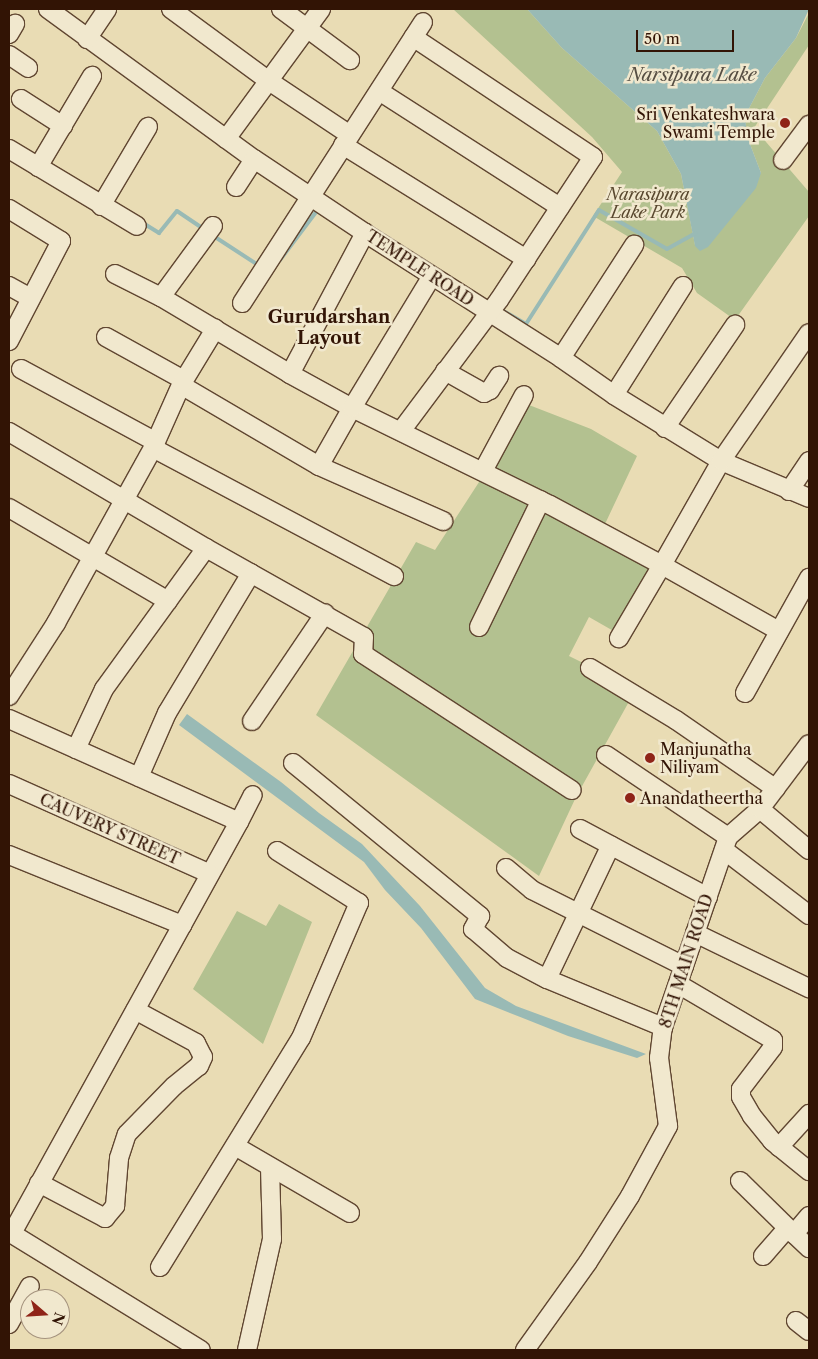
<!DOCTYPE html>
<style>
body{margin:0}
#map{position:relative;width:818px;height:1359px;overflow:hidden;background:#e9dcb4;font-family:"Libre Caslon Text",serif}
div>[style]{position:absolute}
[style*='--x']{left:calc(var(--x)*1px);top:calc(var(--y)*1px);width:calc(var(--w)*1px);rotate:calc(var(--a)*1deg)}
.green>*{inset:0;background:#b3c190}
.water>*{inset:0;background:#99bab5}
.stream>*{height:4px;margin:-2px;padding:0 2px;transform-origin:2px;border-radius:2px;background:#99bab5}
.roads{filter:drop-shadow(1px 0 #604631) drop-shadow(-1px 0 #604631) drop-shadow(0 1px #604631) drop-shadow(0 -1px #604631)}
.minor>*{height:18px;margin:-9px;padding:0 9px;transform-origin:9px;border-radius:9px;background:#f1e8ce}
.dots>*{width:14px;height:14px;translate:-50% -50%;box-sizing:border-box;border:2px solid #f1e8ce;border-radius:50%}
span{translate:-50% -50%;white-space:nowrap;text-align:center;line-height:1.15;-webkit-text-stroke:5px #f1e8ce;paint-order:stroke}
.poi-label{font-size:16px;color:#321405}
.right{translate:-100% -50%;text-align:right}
.left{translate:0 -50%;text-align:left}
.park-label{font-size:16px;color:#59482f;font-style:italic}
.street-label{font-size:16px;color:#321405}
.water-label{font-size:18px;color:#564e43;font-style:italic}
.neighbourhood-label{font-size:18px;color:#321405;font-weight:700}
.frame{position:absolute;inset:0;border:10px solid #321405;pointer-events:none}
.north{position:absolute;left:20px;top:1289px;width:50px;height:50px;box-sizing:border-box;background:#f1e8ce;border:1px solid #a5937e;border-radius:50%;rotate:109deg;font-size:14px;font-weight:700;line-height:20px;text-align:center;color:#321405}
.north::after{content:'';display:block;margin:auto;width:18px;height:22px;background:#8f2418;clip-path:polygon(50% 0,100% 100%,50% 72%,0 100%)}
.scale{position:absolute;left:636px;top:30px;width:98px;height:22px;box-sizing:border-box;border:2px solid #321405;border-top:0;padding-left:6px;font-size:15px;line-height:18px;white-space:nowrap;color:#321405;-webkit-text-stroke:4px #f1e8ce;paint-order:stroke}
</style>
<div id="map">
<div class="green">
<i style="clip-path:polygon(453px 9px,527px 9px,562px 48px,657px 131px,681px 174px,695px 245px,761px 173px,747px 136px,745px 116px,765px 78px,796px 38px,809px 13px,809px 45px,754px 128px,809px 192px,809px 216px,735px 320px,697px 293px,682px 268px,593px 216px,622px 172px,592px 137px)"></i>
<i style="clip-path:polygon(529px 405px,591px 429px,637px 456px,605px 524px,659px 554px,617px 633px,589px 617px,569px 656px,636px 689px,576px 797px,539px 876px,316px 715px,416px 542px,435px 550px)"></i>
<i style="clip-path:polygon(279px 904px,312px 922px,263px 1044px,193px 989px,237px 911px,266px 926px)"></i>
</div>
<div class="water">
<i style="clip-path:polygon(527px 9px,809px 9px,796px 38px,765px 78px,745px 116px,747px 136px,761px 173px,756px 188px,708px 247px,700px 251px,695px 246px,681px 174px,657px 131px,562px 48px)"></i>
<i style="clip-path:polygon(187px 714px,281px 782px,319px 813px,362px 844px,420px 906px,485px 988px,516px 1006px,646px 1054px,637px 1058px,568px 1036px,475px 999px,421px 928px,385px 890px,364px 862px,179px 725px)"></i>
</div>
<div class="stream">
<i style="--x:143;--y:223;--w:19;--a:32"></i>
<i style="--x:159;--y:233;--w:28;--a:-51"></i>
<i style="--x:177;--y:211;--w:34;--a:34"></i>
<i style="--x:212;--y:235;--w:59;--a:33.1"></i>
<i style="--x:280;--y:260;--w:65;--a:-53.1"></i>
<i style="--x:500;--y:309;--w:30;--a:30"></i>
<i style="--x:526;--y:324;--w:135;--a:-57.4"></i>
<i style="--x:599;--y:210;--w:78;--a:29.8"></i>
<i style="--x:667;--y:249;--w:33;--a:-29"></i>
</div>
<div class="roads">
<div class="minor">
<i style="--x:48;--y:9;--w:255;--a:36.1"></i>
<i style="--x:254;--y:159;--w:133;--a:33.7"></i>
<i style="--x:365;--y:233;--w:232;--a:32.5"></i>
<i style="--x:561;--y:358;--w:65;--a:34.9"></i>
<i style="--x:614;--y:395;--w:126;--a:31.7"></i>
<i style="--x:721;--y:461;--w:95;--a:22.8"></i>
<i style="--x:171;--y:9;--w:122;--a:36.3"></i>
<i style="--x:269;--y:81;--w:97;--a:33.7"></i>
<i style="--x:281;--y:9;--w:86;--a:36.5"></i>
<i style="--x:9;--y:34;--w:12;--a:-59"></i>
<i style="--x:87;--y:39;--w:36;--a:-56"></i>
<i style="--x:9;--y:55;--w:23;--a:34"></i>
<i style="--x:379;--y:91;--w:215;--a:32.7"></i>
<i style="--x:21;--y:99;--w:50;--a:32.7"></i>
<i style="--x:226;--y:139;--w:161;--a:-53.8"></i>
<i style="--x:343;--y:145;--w:216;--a:31.9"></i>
<i style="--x:9;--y:149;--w:149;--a:31"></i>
<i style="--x:783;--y:160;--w:44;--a:-53.4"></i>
<i style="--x:38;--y:167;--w:106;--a:-59.3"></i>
<i style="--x:236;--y:187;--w:33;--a:-57"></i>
<i style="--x:101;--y:206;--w:92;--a:-59.3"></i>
<i style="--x:9;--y:209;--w:61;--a:31.6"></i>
<i style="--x:61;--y:241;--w:113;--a:117.5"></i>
<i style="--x:115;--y:274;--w:51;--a:26.6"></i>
<i style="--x:161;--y:297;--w:150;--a:30.8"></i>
<i style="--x:290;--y:374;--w:71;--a:28.7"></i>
<i style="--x:352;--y:408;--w:220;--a:26.1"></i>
<i style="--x:550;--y:505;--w:127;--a:28.2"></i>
<i style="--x:662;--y:565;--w:85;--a:120.5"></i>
<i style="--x:9;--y:286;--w:25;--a:29"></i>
<i style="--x:161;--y:297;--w:88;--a:-53.8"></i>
<i style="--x:242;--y:303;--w:334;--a:-57.2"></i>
<i style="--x:106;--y:337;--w:89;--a:28.9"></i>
<i style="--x:561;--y:358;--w:135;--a:-57.1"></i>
<i style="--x:21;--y:369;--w:153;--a:28.4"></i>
<i style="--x:445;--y:371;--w:45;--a:29.4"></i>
<i style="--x:484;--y:393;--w:7;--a:-27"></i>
<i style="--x:490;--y:390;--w:17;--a:-57"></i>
<i style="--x:290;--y:374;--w:160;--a:-62"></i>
<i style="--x:181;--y:385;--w:160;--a:30.4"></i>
<i style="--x:319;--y:466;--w:136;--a:23.9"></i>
<i style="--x:614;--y:395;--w:129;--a:-57.7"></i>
<i style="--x:665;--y:428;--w:125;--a:-55.8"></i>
<i style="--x:401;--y:431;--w:164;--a:-53.2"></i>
<i style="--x:499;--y:300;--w:171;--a:-56.7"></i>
<i style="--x:593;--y:157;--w:216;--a:-146.3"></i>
<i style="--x:9;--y:432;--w:229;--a:30.5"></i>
<i style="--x:206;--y:548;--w:181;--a:29.4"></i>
<i style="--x:364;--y:637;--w:17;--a:93"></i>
<i style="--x:363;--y:654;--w:249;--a:33.1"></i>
<i style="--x:153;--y:448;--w:273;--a:28"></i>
<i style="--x:319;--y:466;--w:67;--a:-60.4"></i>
<i style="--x:352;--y:408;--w:154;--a:-58.8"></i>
<i style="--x:483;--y:471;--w:86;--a:-61.7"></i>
<i style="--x:789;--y:491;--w:36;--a:-56"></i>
<i style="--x:9;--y:508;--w:184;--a:30.3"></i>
<i style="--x:479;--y:627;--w:141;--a:-64"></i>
<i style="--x:779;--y:631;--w:134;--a:-150.6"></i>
<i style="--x:662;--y:565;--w:120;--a:-60.4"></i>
<i style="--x:721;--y:461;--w:155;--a:-55.5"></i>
<i style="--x:590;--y:668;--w:100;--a:31.2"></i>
<i style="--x:676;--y:720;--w:121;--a:34.6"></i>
<i style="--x:745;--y:693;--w:132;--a:-60.9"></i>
<i style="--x:9;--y:696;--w:87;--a:-57.2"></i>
<i style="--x:56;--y:623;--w:200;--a:-61"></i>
<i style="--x:153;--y:448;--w:69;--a:-66"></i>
<i style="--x:181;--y:385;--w:66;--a:-58.7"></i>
<i style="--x:9;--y:719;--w:252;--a:24.1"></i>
<i style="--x:239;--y:822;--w:470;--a:118.9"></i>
<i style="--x:252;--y:721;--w:130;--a:-55.9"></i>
<i style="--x:76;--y:749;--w:66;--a:-65"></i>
<i style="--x:104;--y:689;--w:174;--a:-54.1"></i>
<i style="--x:606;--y:755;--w:147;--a:33.9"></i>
<i style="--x:293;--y:763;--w:242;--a:39.3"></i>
<i style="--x:480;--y:916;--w:15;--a:118"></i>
<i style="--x:473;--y:929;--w:45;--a:40.5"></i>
<i style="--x:507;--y:958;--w:45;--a:27.7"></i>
<i style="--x:547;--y:979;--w:126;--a:22.5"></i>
<i style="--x:139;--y:777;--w:70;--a:-66.4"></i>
<i style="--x:167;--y:713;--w:163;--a:-59"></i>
<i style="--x:9;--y:784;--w:220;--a:24.1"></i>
<i style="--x:760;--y:809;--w:64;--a:39.9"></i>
<i style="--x:239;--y:822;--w:30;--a:-63"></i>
<i style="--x:580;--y:829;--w:145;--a:28"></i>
<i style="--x:724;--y:850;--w:107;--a:37.4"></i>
<i style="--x:9;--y:855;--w:187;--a:22"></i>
<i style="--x:506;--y:868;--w:34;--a:40"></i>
<i style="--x:532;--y:890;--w:170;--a:26.6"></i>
<i style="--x:695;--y:933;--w:127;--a:25.8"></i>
<i style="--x:547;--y:979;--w:148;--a:-64.5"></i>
<i style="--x:678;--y:984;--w:110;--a:30.5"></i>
<i style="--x:773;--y:1040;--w:7;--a:90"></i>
<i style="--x:773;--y:1047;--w:53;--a:127.3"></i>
<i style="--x:741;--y:1089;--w:8;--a:90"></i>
<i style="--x:741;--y:1097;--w:22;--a:60"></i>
<i style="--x:752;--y:1116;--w:32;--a:51"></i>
<i style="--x:772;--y:1141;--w:48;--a:39"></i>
<i style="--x:235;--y:1146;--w:133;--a:30.2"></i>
<i style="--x:779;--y:1147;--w:45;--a:-47.7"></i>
<i style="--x:740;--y:1181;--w:76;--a:44.5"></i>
<i style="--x:39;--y:1183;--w:75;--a:27.9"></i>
<i style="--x:105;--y:1218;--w:16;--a:-50"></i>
<i style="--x:115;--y:1206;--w:48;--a:-85.2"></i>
<i style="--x:119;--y:1158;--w:25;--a:-72"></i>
<i style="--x:127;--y:1134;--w:67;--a:-45.6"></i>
<i style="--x:174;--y:1086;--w:32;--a:-39"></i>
<i style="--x:199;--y:1066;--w:10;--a:-66"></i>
<i style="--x:203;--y:1057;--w:16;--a:-117"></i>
<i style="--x:196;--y:1043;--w:69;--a:-151.6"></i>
<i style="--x:809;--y:1216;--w:23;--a:130"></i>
<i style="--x:794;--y:1234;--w:21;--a:43"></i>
<i style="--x:9;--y:1232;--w:225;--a:31.6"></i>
<i style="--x:763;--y:1256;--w:37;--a:-49"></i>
<i style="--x:160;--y:1267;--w:269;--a:-58.4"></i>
<i style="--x:301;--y:1038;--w:147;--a:-66.8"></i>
<i style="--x:359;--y:903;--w:97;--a:-147.6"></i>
<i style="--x:796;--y:1321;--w:16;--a:38"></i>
<i style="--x:9;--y:1324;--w:43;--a:-61.1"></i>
<i style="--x:247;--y:1350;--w:114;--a:-77.3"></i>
<i style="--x:272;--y:1239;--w:72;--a:-91.6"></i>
<i style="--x:525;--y:1350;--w:108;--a:-54.4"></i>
<i style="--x:588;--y:1262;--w:78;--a:-57.5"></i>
<i style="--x:630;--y:1196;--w:80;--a:-61.5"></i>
<i style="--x:668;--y:1126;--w:69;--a:-97.5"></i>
<i style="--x:659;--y:1058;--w:31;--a:-83"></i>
<i style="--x:663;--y:1027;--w:201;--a:-71.1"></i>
<i style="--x:728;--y:837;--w:43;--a:-41.2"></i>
<i style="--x:760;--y:809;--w:81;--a:-53"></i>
</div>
</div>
<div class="dots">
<i style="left:785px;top:123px;background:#8f2418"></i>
<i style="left:650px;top:758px;background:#8f2418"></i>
<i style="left:630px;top:798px;background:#8f2418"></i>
</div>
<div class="poi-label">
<span class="right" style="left:775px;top:123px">Sri Venkateshwara<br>Swami Temple</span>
<span class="left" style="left:660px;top:758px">Manjunatha<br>Niliyam</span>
<span class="left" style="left:640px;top:798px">Anandatheertha</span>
</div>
<div class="park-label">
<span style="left:648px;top:203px">Narasipura<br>Lake Park</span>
</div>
<div class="street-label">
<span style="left:420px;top:268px;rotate:33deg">TEMPLE ROAD</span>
<span style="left:110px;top:829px;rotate:24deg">CAUVERY STREET</span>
<span style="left:686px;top:961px;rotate:-72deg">8TH MAIN ROAD</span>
</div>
<div class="water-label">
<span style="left:692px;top:75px">Narsipura Lake</span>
</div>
<div class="neighbourhood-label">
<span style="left:329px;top:328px">Gurudarshan<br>Layout</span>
</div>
<div class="frame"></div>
<div class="north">N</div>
<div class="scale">50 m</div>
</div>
